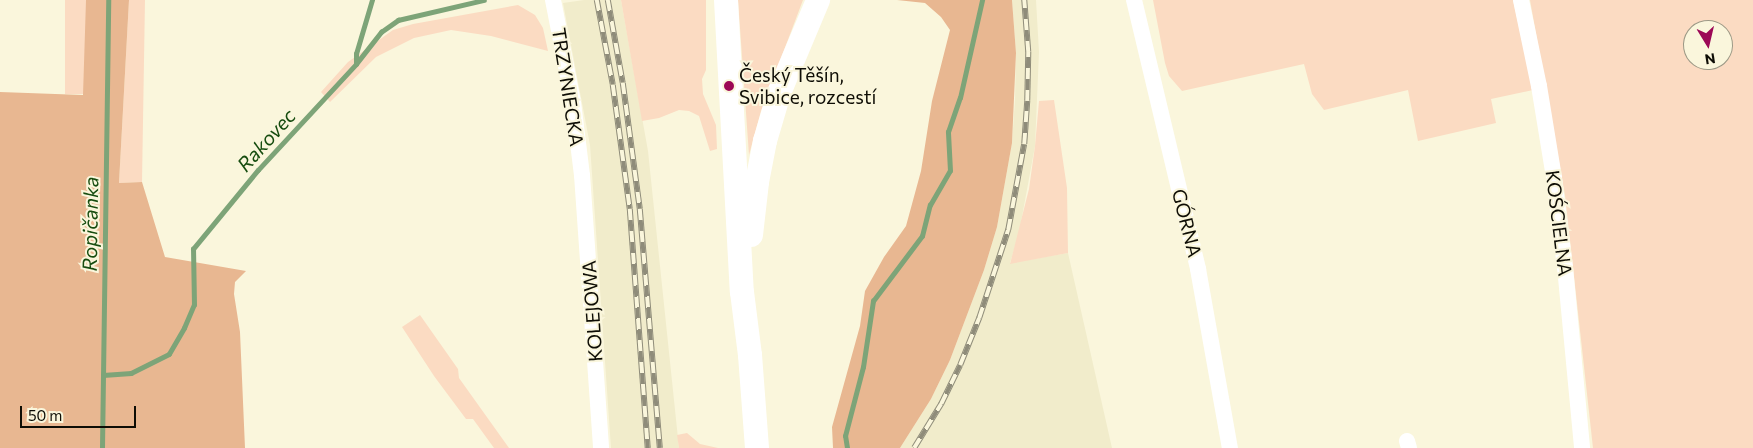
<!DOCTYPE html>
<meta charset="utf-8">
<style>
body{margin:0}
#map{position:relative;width:1753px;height:448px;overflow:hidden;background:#faf6dc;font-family:Commissioner,sans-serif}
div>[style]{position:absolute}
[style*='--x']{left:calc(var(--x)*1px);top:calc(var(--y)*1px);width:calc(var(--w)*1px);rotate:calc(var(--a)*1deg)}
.built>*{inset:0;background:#f1eccb}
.green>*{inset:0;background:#fbdbc2;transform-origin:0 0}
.forest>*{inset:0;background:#e8b791}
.stream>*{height:4.5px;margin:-2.25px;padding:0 2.25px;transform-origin:2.25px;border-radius:2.25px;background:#7da478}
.minor>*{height:16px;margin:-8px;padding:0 8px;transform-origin:8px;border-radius:8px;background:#fff}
.secondary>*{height:24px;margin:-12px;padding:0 12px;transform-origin:12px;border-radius:12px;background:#fff}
.rail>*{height:5.5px;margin-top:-2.75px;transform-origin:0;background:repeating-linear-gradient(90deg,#faf6dc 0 11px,#8f8c7a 0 22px);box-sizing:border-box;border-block:1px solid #8f8c7a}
.dots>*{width:14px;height:14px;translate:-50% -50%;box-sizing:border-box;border:2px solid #faf6dc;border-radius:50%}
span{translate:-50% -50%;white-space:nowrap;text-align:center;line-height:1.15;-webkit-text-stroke:4px #faf6dc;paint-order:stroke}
.poi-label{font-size:19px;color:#0e0d05}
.left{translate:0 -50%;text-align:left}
.street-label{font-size:19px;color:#0e0d05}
.water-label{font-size:20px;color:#164c0f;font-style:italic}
.north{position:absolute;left:1683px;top:20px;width:50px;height:50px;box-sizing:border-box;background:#faf6dc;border:1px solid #9c9986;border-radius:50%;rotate:171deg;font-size:14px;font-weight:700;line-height:20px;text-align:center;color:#0e0d05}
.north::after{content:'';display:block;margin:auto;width:18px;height:22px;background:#9c0856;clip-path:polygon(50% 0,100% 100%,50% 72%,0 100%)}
.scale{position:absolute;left:20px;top:406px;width:116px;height:22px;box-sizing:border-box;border:2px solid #0e0d05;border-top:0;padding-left:6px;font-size:15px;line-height:18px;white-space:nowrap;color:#0e0d05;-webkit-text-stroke:4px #faf6dc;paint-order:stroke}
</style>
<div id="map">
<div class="built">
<i style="clip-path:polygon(584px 0,621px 0,648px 151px,679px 448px,611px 448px,590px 145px,563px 3px)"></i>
<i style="clip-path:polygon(1012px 0,1036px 0,1039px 52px,1035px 146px,1019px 233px,1010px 263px,1068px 253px,1112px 448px,900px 448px,931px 399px,950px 360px,984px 270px,997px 227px,1012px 143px,1015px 100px,1016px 53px)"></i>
</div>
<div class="green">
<i style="left:65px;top:0;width:21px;height:94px"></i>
<i style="clip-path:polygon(129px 0,145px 0,142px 182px,119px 183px)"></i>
<i style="clip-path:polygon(621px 0,706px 0,706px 70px,702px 79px,703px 94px,716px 125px,717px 149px,710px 151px,699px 116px,689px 111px,679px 110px,659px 118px,642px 121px)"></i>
<i style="clip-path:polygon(738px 0,803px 0,761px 111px,749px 155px)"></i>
<i style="clip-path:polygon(1153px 0,1513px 0,1533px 90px,1491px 99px,1496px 123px,1418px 141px,1408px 90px,1324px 110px,1312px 94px,1304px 64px,1182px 91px,1169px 76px,1165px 63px)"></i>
<i style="clip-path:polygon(evenodd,1530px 0,1753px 0,1753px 448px,1593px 448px,1565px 195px,1530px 0,1693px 30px,1723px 30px,1723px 60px,1693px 60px,1693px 30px)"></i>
<i style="clip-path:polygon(518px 5px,535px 15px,543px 28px,548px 51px,491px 36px,451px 30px,414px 38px,376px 57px,330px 102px,321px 92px,348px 62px,393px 30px,413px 24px)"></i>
<i style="clip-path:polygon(1054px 100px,1067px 188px,1068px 253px,1010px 264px,1029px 189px,1035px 146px,1039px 101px)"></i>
<i style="clip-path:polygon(420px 315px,458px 369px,459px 378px,509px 448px,494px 448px,473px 419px,466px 419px,434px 376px,402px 327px)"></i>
<i style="clip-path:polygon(687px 433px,700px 444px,718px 448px,679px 448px,677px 435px)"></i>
</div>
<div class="forest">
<i style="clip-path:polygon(86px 0,129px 0,119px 183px,142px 182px,165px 257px,246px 271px,235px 282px,234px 294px,240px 332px,245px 448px,0 448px,0 92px,83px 95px)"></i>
<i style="clip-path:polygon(897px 0,1012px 0,1016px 53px,1012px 143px,997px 227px,984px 270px,950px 360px,931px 399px,900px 448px,833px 448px,832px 427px,860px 326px,865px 291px,884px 257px,906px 226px,921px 171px,932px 101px,950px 30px,941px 17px,925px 3px)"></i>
</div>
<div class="stream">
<i style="--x:356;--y:64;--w:10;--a:-90"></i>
<i style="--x:356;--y:54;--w:56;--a:-73.5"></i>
<i style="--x:103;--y:375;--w:28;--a:-4"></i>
<i style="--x:131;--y:373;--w:42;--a:-26.6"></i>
<i style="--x:169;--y:354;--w:30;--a:-60"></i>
<i style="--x:184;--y:328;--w:25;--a:-67"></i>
<i style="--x:194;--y:305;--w:56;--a:-91"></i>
<i style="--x:193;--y:249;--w:102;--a:-50.6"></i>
<i style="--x:258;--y:170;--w:144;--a:-47.2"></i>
<i style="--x:356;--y:64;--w:41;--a:-52"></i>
<i style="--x:381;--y:32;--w:21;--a:-35"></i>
<i style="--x:398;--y:20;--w:88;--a:-13.1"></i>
<i style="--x:102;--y:448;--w:448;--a:-89.2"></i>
<i style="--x:847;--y:448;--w:12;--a:-99"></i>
<i style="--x:845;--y:436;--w:71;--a:-75.4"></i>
<i style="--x:863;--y:367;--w:67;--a:-81.4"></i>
<i style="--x:873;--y:301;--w:81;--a:-53"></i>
<i style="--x:922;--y:236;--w:32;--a:-76"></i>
<i style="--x:930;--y:205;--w:39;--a:-60"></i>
<i style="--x:950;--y:171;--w:39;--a:-93"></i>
<i style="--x:948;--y:132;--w:36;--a:-71"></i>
<i style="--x:960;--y:98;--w:100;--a:-77.3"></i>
</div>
<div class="minor">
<i style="--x:553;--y:0;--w:104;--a:78.9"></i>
<i style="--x:573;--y:102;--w:74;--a:83"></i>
<i style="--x:582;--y:175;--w:274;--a:86"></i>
<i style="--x:1134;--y:0;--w:277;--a:76.6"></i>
<i style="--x:1198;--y:269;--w:182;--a:79.9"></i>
<i style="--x:1521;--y:0;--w:88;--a:78.2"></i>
<i style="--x:1539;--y:86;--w:93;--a:80.7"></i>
<i style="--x:1554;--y:178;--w:90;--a:83"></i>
<i style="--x:1565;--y:267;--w:182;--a:84.6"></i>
<i style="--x:1407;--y:441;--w:7;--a:74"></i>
</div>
<div class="secondary">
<i style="--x:726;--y:0;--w:292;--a:86.9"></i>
<i style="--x:742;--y:292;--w:64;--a:82.8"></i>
<i style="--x:750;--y:355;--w:93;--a:85.7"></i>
<i style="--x:751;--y:235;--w:53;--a:-83.5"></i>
<i style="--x:757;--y:182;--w:42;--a:-79"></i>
<i style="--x:765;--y:141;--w:50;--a:-73.7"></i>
<i style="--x:779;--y:93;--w:101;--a:-67.2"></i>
</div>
<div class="rail">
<i style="--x:597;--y:0;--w:86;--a:79.3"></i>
<i style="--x:613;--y:85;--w:125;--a:82.2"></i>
<i style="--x:630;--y:209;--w:240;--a:85.7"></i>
<i style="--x:608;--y:0;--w:84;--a:79.8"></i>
<i style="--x:623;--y:83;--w:127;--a:82.3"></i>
<i style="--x:640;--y:209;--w:240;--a:85.2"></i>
<i style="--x:914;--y:448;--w:52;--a:-58.5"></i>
<i style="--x:941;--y:404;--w:43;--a:-64"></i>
<i style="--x:960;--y:365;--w:51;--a:-68"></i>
<i style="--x:979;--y:318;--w:93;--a:-71.8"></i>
<i style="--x:1008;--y:230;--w:87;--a:-79.5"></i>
<i style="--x:1024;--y:144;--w:43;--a:-86"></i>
<i style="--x:1027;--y:101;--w:49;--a:-88.8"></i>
<i style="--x:1028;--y:52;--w:52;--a:-94.4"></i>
</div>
<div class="dots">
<i style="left:729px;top:86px;background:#9c0856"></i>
</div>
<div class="poi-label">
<span class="left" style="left:739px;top:86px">Český Těšín,<br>Svibice, rozcestí</span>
</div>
<div class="street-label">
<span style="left:568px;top:87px;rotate:81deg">TRZYNIECKA</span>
<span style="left:1187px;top:223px;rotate:76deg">GÓRNA</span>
<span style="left:1559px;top:223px;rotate:83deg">KOŚCIELNA</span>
<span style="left:592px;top:311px;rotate:-94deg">KOLEJOWA</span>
</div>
<div class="water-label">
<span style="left:266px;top:140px;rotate:-48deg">Rakovec</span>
<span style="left:90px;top:224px;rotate:-89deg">Ropičanka</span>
</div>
<div class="north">N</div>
<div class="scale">50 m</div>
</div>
